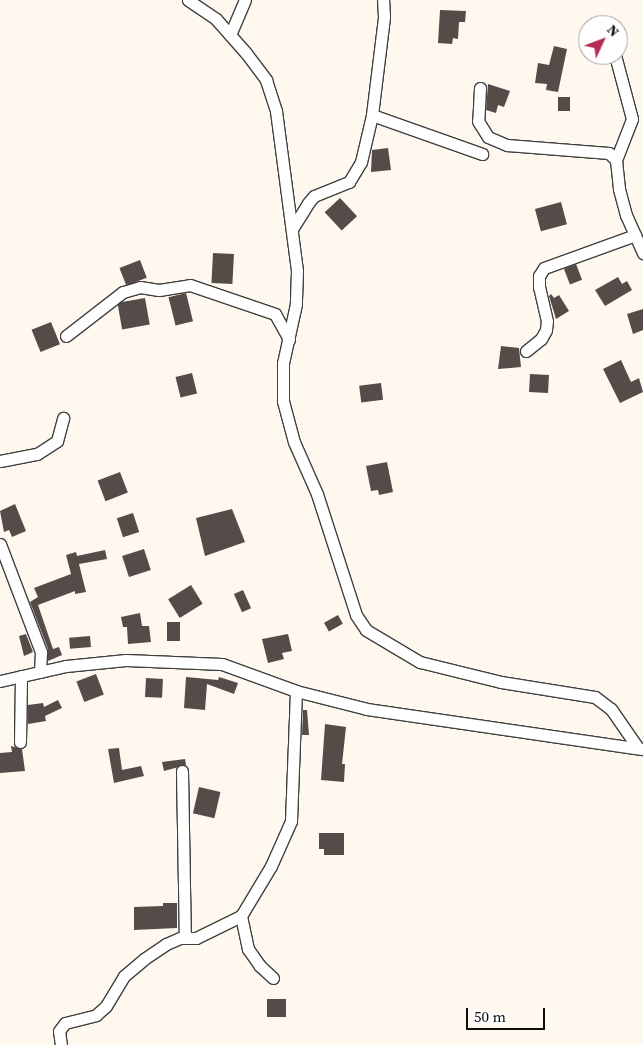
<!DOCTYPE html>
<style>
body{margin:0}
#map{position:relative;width:643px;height:1045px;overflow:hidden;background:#fef8ef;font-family:"Source Serif 4",serif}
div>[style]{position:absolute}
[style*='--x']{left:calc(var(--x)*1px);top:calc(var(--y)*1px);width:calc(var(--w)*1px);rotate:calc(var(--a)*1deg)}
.building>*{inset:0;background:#554c4a;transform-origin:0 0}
.roads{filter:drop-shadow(1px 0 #404040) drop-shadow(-1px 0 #404040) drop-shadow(0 1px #404040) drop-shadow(0 -1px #404040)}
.minor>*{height:11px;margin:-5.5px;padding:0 5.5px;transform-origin:5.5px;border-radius:5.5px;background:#fff}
span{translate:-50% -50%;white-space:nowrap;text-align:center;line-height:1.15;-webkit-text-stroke:5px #fff;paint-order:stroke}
.north{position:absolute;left:578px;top:15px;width:50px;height:50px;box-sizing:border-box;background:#fff;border:1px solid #9e9e9e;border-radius:50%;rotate:47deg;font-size:14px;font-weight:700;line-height:20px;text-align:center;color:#0d0d0d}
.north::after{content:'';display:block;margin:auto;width:18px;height:22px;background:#b52d52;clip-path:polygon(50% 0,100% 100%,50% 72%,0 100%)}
.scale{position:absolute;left:466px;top:1008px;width:79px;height:22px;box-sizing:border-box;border:2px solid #0d0d0d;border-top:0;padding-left:6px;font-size:15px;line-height:18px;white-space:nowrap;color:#0d0d0d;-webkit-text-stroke:4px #fff;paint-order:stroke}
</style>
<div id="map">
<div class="building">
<i style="clip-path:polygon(440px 10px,466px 11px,465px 22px,459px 22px,458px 39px,453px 38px,452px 44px,438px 43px)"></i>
<i style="clip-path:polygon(554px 46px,567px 49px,558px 92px,546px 90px,547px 84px,535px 83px,538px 63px,549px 65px)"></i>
<i style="clip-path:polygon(488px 84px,510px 91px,504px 107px,498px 105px,496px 113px,486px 110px)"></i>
<i style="left:558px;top:97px;width:12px;height:14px"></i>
<i style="clip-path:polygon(388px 148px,391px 170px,371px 172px,372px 150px)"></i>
<i style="left:340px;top:198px;width:25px;height:21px;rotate:47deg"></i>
<i style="left:561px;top:202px;width:23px;height:27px;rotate:75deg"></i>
<i style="left:213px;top:253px;width:21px;height:30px;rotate:3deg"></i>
<i style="left:140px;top:260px;width:19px;height:22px;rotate:69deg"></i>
<i style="left:576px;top:264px;width:17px;height:13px;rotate:69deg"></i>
<i style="clip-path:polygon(618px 277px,622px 284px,627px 281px,632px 290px,605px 306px,595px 290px)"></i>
<i style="left:186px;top:293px;width:29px;height:18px;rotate:76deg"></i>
<i style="clip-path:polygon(551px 294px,554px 298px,559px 295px,569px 311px,556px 319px,549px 296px)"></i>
<i style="left:145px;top:298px;width:27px;height:28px;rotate:80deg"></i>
<i style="clip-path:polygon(643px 309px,643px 330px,633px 334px,627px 314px)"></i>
<i style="left:51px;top:322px;width:24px;height:21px;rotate:68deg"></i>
<i style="clip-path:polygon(501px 346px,519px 348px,521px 367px,498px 369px)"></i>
<i style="clip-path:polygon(621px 360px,631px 382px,639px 378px,643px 392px,620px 403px,603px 369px)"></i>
<i style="left:192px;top:373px;width:21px;height:17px;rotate:76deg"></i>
<i style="left:530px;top:374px;width:19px;height:18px;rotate:3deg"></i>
<i style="left:381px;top:383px;width:17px;height:22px;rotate:83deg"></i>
<i style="clip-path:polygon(387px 462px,393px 492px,379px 495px,378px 490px,371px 491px,366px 466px)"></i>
<i style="left:120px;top:472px;width:22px;height:24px;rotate:69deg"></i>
<i style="clip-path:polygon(15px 504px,26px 531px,12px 537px,9px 530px,4px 532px,0 511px)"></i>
<i style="clip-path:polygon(232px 509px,245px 542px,205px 556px,196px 518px)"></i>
<i style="left:133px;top:513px;width:20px;height:17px;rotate:72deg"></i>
<i style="left:144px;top:549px;width:22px;height:23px;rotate:72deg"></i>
<i style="clip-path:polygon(105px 550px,107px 559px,79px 564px,86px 592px,75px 594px,75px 591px,38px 605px,53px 649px,59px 647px,62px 655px,48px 661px,48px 649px,30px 602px,38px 597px,34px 588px,71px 574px,66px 555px,76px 552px,77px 556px)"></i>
<i style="left:191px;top:585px;width:22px;height:27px;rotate:58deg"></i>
<i style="left:243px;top:590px;width:20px;height:10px;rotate:66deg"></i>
<i style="clip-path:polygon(140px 613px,142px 626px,149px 626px,151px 642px,128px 644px,127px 627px,123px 627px,121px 617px)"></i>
<i style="left:338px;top:615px;width:10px;height:16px;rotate:61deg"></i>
<i style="left:167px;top:622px;width:13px;height:19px"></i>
<i style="clip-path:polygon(26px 634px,33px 652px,24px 656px,19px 636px)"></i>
<i style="clip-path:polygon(288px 634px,292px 651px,282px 653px,284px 659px,268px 663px,262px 639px)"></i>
<i style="left:90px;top:636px;width:11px;height:21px;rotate:85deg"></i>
<i style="left:96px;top:674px;width:22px;height:21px;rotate:69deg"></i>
<i style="clip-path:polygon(186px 677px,218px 680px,219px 677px,238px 683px,234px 694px,207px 684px,205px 710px,184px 708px)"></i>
<i style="left:146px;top:678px;width:17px;height:19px;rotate:3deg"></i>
<i style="clip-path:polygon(58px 700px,62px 708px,45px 716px,46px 721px,28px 724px,28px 705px,43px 703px,44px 707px)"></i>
<i style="clip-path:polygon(303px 710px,307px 710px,309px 735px,302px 735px)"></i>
<i style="clip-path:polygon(325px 724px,346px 727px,342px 764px,345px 764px,344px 782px,321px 780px)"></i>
<i style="clip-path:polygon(11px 746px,22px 749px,25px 771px,0 773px,0 753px,12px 752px)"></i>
<i style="clip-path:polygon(119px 748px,122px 770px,141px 766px,144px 776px,114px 783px,108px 749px)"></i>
<i style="clip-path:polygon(185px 759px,186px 765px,164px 771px,162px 762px)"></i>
<i style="left:199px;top:787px;width:22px;height:27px;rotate:13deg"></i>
<i style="clip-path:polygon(319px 833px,344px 833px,344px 855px,324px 855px,324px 849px,319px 849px)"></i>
<i style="clip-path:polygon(163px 903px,177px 903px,177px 928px,134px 930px,134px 907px,163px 906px)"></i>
<i style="left:267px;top:999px;width:19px;height:18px"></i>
</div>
<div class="roads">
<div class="minor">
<i style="--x:188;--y:0;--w:34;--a:34"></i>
<i style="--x:216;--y:19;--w:45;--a:48.6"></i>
<i style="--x:246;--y:53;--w:34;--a:53"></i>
<i style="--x:266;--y:80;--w:33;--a:72"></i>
<i style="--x:276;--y:111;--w:161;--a:82.5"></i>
<i style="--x:297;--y:271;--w:33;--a:92"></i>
<i style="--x:296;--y:304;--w:60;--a:102.4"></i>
<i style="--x:283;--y:363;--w:38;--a:90"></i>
<i style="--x:283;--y:401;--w:42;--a:75"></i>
<i style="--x:294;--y:442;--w:57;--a:66.1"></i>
<i style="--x:317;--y:494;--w:127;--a:72.1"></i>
<i style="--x:356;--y:615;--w:18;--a:56"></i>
<i style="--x:366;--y:630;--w:63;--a:30.7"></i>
<i style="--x:420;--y:662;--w:83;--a:13.9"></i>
<i style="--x:501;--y:682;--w:95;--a:9.1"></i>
<i style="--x:595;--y:697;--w:20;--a:37"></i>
<i style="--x:611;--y:709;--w:47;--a:55.3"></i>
<i style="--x:230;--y:35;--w:38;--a:-67"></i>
<i style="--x:615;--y:55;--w:66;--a:75.1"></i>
<i style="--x:632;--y:119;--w:44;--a:111.3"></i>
<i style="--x:480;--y:88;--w:33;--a:93"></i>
<i style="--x:478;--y:121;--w:19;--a:58"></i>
<i style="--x:488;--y:137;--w:21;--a:23"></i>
<i style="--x:507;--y:145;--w:102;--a:4.5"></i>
<i style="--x:609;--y:153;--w:10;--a:45"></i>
<i style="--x:616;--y:160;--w:29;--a:84"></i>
<i style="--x:619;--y:189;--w:27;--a:75"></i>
<i style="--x:626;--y:215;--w:42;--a:65.9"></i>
<i style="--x:372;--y:115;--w:117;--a:19.5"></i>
<i style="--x:292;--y:229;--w:31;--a:-58"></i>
<i style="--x:308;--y:203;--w:9;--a:-49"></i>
<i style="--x:314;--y:196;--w:38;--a:-22"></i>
<i style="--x:349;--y:182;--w:23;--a:-59"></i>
<i style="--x:361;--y:162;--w:48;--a:-76.8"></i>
<i style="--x:372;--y:115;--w:99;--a:-83"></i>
<i style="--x:384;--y:17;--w:17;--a:-93"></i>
<i style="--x:66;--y:336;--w:72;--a:-37.7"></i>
<i style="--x:123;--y:292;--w:18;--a:-16"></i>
<i style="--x:140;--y:287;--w:19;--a:9"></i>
<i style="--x:159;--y:290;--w:31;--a:-9"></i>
<i style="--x:190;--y:285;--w:90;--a:18.8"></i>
<i style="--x:275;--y:314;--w:29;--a:61"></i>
<i style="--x:526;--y:351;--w:19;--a:-39"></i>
<i style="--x:541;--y:339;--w:10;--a:-61"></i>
<i style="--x:546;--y:330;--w:9;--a:-84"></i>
<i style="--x:547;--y:321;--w:35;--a:-103"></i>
<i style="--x:539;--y:287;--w:11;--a:-90"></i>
<i style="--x:539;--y:276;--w:9;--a:-58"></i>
<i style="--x:544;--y:268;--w:97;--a:-19.9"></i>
<i style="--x:0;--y:461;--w:38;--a:-11"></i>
<i style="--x:37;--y:454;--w:24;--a:-33"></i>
<i style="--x:57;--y:441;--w:24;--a:-75"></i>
<i style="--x:0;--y:544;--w:116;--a:69.2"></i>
<i style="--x:41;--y:652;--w:20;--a:93"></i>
<i style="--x:0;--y:681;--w:68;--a:-12.8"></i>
<i style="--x:66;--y:666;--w:60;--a:-5.7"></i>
<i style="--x:126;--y:660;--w:96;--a:2.4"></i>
<i style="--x:222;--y:664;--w:79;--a:20"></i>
<i style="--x:296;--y:691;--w:73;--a:14.2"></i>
<i style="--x:367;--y:709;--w:277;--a:8.3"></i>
<i style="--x:20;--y:742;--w:66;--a:-89.1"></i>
<i style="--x:182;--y:771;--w:167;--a:89"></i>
<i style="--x:273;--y:978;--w:18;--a:-137"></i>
<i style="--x:260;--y:966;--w:21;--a:-125"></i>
<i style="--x:248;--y:949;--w:34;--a:-102"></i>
<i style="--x:241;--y:916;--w:58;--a:-59"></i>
<i style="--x:271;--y:866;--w:49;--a:-66"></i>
<i style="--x:291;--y:821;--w:130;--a:-87.8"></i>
<i style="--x:61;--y:1045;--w:14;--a:-98"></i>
<i style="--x:59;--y:1031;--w:10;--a:-53"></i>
<i style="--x:65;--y:1023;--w:32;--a:-14"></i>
<i style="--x:96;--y:1015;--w:13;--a:-42"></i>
<i style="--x:106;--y:1006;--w:35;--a:-59"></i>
<i style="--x:124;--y:976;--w:26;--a:-40"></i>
<i style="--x:144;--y:959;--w:27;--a:-34"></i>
<i style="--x:166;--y:944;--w:15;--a:-23"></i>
<i style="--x:180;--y:938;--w:16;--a:0"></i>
<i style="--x:196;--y:938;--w:50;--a:-26.1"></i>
</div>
</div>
<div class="north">N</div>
<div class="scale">50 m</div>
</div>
